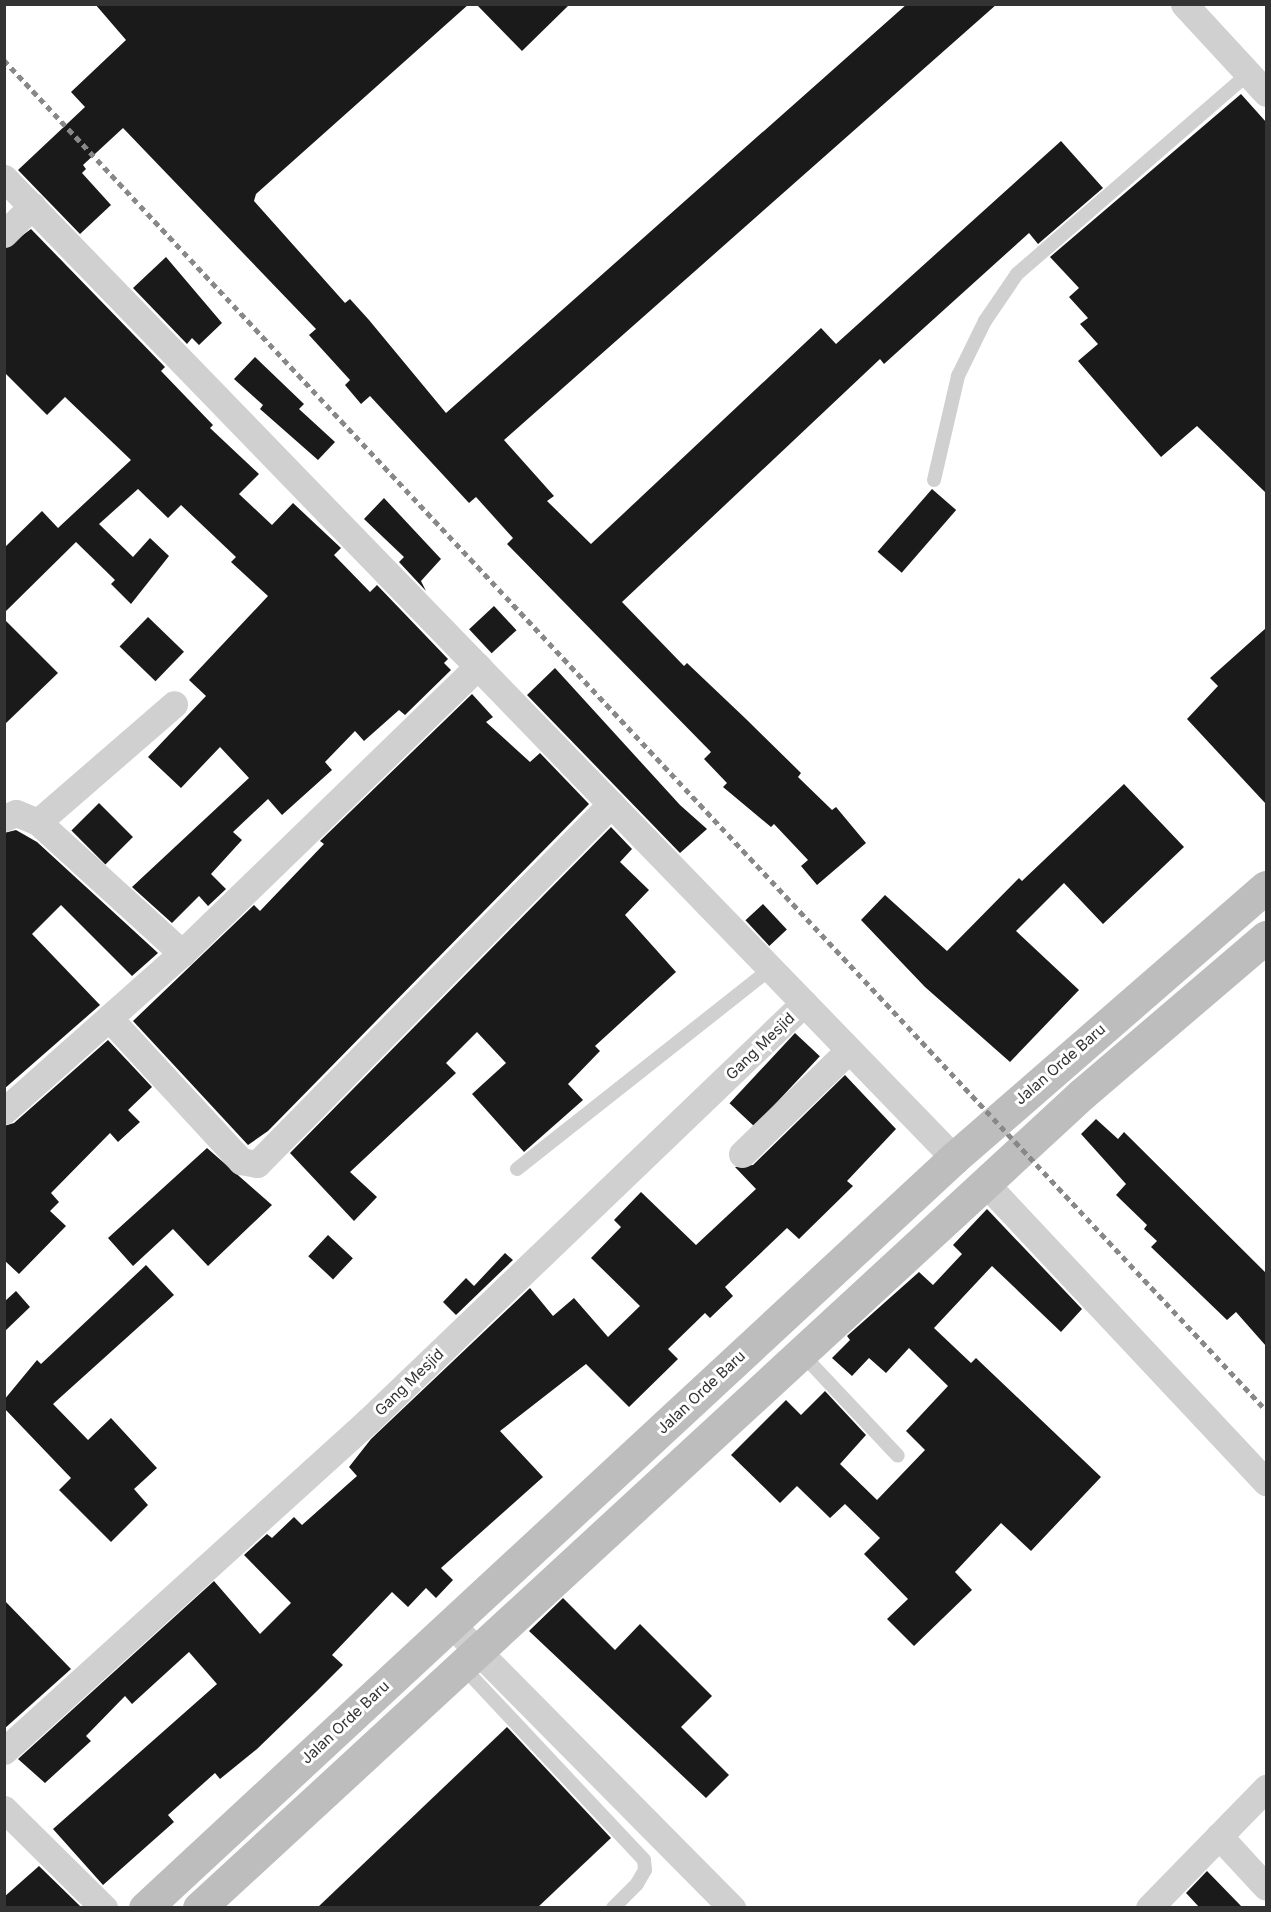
<!DOCTYPE html>
<style>
body{margin:0}
#map{position:relative;width:1271px;height:1912px;overflow:hidden;background:#fff;font-family:Inter,sans-serif}
div>[style]{position:absolute}
[style*='--x']{left:calc(var(--x)*1px);top:calc(var(--y)*1px);width:calc(var(--w)*1px);rotate:calc(var(--a)*1deg)}
.building>*{inset:0;background:#1a1a1a;transform-origin:0 0}
.lane>*{height:14px;margin:-7px;padding:0 7px;transform-origin:7px;border-radius:7px;background:#d0d0d0}
.street>*{height:27px;margin:-13.5px;padding:0 13.5px;transform-origin:13.5px;border-radius:13.5px;background:#d0d0d0}
.secondary>*{height:33px;margin:-16.5px;padding:0 16.5px;transform-origin:16.5px;border-radius:16.5px;background:#bdbdbd}
.rail>*{height:4.5px;margin-top:-2.25px;transform-origin:0;background:repeating-linear-gradient(90deg,#888 0 6px,transparent 0 10.5px)}
span{translate:-50% -50%;white-space:nowrap;text-align:center;line-height:1.15;-webkit-text-stroke:6px #fff;paint-order:stroke}
.street-label{font-size:15px;color:#333}
.frame{position:absolute;inset:0;border:6px solid #333;pointer-events:none}
</style>
<div id="map">
<div class="building">
<i style="clip-path:polygon(95px 4px,469px 4px,256px 194px,254px 201px,345px 303px,350px 299px,369px 320px,446px 413px,907px 4px,997px 4px,504px 440px,554px 496px,547px 501px,591px 544px,821px 328px,836px 344px,1061px 141px,1103px 188px,1038px 244px,1029px 233px,884px 364px,880px 359px,622px 602px,684px 666px,687px 663px,746px 719px,801px 773px,798px 777px,832px 810px,836px 807px,866px 843px,817px 885px,801px 866px,808px 860px,774px 824px,771px 827px,723px 787px,727px 783px,704px 759px,711px 752px,507px 544px,513px 538px,476px 497px,469px 503px,370px 396px,361px 404px,345px 385px,350px 380px,309px 335px,316px 329px,123px 128px,83px 165px,86px 169px,82px 173px,111px 205px,80px 234px,18px 170px,85px 107px,71px 92px,126px 40px)"></i>
<i style="clip-path:polygon(476px 4px,570px 4px,522px 51px)"></i>
<i style="clip-path:polygon(1241px 94px,1266px 122px,1266px 493px,1197px 426px,1161px 457px,1078px 361px,1098px 344px,1080px 324px,1088px 318px,1069px 297px,1079px 288px,1050px 257px)"></i>
<i style="clip-path:polygon(31px 229px,165px 367px,161px 371px,213px 425px,210px 428px,259px 474px,239px 494px,272px 525px,293px 503px,341px 548px,334px 555px,370px 592px,377px 585px,448px 659px,444px 663px,451px 670px,405px 715px,399px 710px,364px 741px,355px 731px,325px 762px,332px 770px,282px 815px,268px 799px,233px 832px,242px 840px,211px 874px,226px 889px,208px 906px,199px 896px,172px 923px,132px 887px,249px 778px,220px 747px,181px 788px,148px 757px,206px 696px,189px 680px,268px 596px,231px 562px,236px 557px,181px 505px,168px 518px,138px 489px,99px 524px,133px 557px,150px 538px,169px 556px,131px 604px,111px 584px,115px 580px,76px 542px,4px 613px,4px 548px,42px 511px,58px 528px,131px 460px,65px 397px,47px 415px,4px 372px,4px 249px)"></i>
<i style="clip-path:polygon(166px 257px,222px 323px,199px 345px,192px 338px,187px 344px,133px 288px)"></i>
<i style="clip-path:polygon(255px 357px,304px 404px,299px 409px,335px 442px,318px 460px,260px 409px,263px 405px,234px 379px)"></i>
<i style="left:932px;top:489px;width:32px;height:83px;rotate:41deg"></i>
<i style="clip-path:polygon(384px 498px,441px 559px,421px 581px,426px 591px,399px 562px,404px 557px,364px 519px)"></i>
<i style="left:494px;top:606px;width:33px;height:34px;rotate:47deg"></i>
<i style="left:148px;top:617px;width:50px;height:41px;rotate:44deg"></i>
<i style="clip-path:polygon(4px 619px,58px 673px,4px 725px)"></i>
<i style="clip-path:polygon(1266px 628px,1266px 804px,1187px 719px,1218px 686px,1210px 678px)"></i>
<i style="clip-path:polygon(555px 668px,680px 805px,707px 829px,680px 853px,527px 695px)"></i>
<i style="clip-path:polygon(472px 694px,493px 717px,486px 722px,530px 762px,540px 753px,589px 804px,268px 1131px,248px 1145px,133px 1021px,254px 905px,260px 911px,324px 844px,320px 841px)"></i>
<i style="clip-path:polygon(1124px 784px,1184px 847px,1103px 924px,1064px 883px,1016px 931px,1079px 990px,1010px 1062px,925px 987px,861px 920px,885px 895px,947px 951px,1019px 878px,1022px 881px)"></i>
<i style="left:99px;top:803px;width:48px;height:39px;rotate:45deg"></i>
<i style="clip-path:polygon(611px 827px,632px 849px,620px 862px,649px 890px,625px 915px,676px 972px,595px 1046px,600px 1051px,568px 1084px,583px 1100px,524px 1152px,472px 1094px,506px 1063px,477px 1032px,446px 1063px,456px 1073px,350px 1172px,377px 1197px,354px 1221px,290px 1153px)"></i>
<i style="clip-path:polygon(16px 830px,37px 842px,158px 953px,132px 976px,61px 905px,32px 934px,100px 1005px,4px 1089px,4px 833px)"></i>
<i style="left:763px;top:904px;width:35px;height:24px;rotate:47deg"></i>
<i style="left:795px;top:1033px;width:34px;height:96px;rotate:43deg"></i>
<i style="clip-path:polygon(108px 1040px,152px 1087px,128px 1110px,140px 1122px,118px 1142px,110px 1133px,51px 1193px,59px 1202px,50px 1211px,66px 1226px,19px 1274px,4px 1260px,4px 1126px,14px 1123px)"></i>
<i style="clip-path:polygon(845px 1075px,896px 1129px,847px 1181px,853px 1186px,799px 1239px,787px 1228px,725px 1287px,733px 1296px,710px 1318px,705px 1313px,668px 1349px,678px 1359px,629px 1407px,586px 1364px,500px 1431px,543px 1477px,441px 1568px,453px 1580px,436px 1598px,426px 1588px,408px 1607px,392px 1592px,332px 1655px,343px 1665px,316px 1692px,257px 1749px,220px 1779px,215px 1773px,168px 1815px,174px 1822px,103px 1885px,53px 1829px,217px 1684px,189px 1652px,132px 1704px,125px 1696px,86px 1736px,91px 1741px,45px 1783px,18px 1759px,214px 1581px,260px 1634px,291px 1603px,244px 1555px,267px 1534px,272px 1538px,294px 1517px,302px 1525px,357px 1476px,349px 1467px,371px 1439px,530px 1288px,553px 1316px,574px 1298px,608px 1337px,640px 1306px,591px 1258px,621px 1227px,614px 1220px,641px 1192px,696px 1245px,756px 1189px,735px 1167px,753px 1165px)"></i>
<i style="clip-path:polygon(1096px 1119px,1118px 1139px,1124px 1132px,1266px 1273px,1266px 1346px,1236px 1312px,1227px 1320px,1151px 1247px,1157px 1241px,1144px 1229px,1147px 1225px,1116px 1195px,1126px 1184px,1081px 1134px)"></i>
<i style="clip-path:polygon(207px 1148px,272px 1205px,208px 1266px,173px 1229px,133px 1266px,108px 1238px)"></i>
<i style="clip-path:polygon(987px 1209px,1082px 1309px,1061px 1332px,992px 1266px,934px 1328px,971px 1363px,976px 1358px,1101px 1477px,1031px 1551px,1001px 1523px,955px 1572px,972px 1590px,914px 1646px,887px 1619px,908px 1599px,864px 1554px,880px 1538px,845px 1504px,830px 1518px,797px 1486px,780px 1503px,731px 1455px,786px 1400px,801px 1415px,825px 1391px,866px 1435px,840px 1464px,877px 1500px,925px 1450px,906px 1431px,948px 1386px,909px 1348px,886px 1373px,869px 1358px,852px 1376px,832px 1358px,850px 1340px,847px 1336px,919px 1272px,933px 1285px,962px 1254px,953px 1245px)"></i>
<i style="left:328px;top:1235px;width:34px;height:29px;rotate:43deg"></i>
<i style="clip-path:polygon(505px 1253px,513px 1260px,456px 1315px,443px 1302px,466px 1278px,474px 1286px)"></i>
<i style="clip-path:polygon(146px 1265px,174px 1295px,53px 1404px,88px 1440px,111px 1418px,157px 1468px,134px 1489px,148px 1505px,111px 1542px,59px 1490px,71px 1478px,4px 1408px,4px 1400px,37px 1360px,41px 1364px)"></i>
<i style="clip-path:polygon(16px 1291px,30px 1307px,4px 1332px,4px 1302px)"></i>
<i style="clip-path:polygon(563px 1598px,615px 1650px,640px 1624px,712px 1696px,681px 1727px,729px 1775px,706px 1798px,529px 1631px)"></i>
<i style="clip-path:polygon(4px 1600px,71px 1669px,4px 1729px)"></i>
<i style="clip-path:polygon(507px 1727px,611px 1838px,537px 1908px,317px 1908px)"></i>
<i style="clip-path:polygon(39px 1866px,80px 1906px,4px 1908px,4px 1897px)"></i>
<i style="clip-path:polygon(1207px 1871px,1243px 1908px,1200px 1908px,1186px 1893px)"></i>
</div>
<div class="lane">
<i style="--x:934;--y:480;--w:107;--a:-77"></i>
<i style="--x:958;--y:376;--w:61;--a:-63.9"></i>
<i style="--x:985;--y:321;--w:57;--a:-55.8"></i>
<i style="--x:1017;--y:274;--w:307;--a:-40.9"></i>
<i style="--x:517;--y:1169;--w:323;--a:-38.3"></i>
<i style="--x:801;--y:1353;--w:141;--a:46.7"></i>
<i style="--x:461;--y:1665;--w:267;--a:46.8"></i>
<i style="--x:644;--y:1860;--w:10;--a:84"></i>
<i style="--x:645;--y:1870;--w:16;--a:120"></i>
<i style="--x:637;--y:1884;--w:34;--a:135"></i>
</div>
<div class="street">
<i style="--x:1184;--y:4;--w:121;--a:47.3"></i>
<i style="--x:4;--y:178;--w:1365;--a:45.89"></i>
<i style="--x:4;--y:234;--w:40;--a:-45"></i>
<i style="--x:4;--y:818;--w:13;--a:-23"></i>
<i style="--x:16;--y:813;--w:24;--a:22"></i>
<i style="--x:38;--y:822;--w:195;--a:42.3"></i>
<i style="--x:38;--y:822;--w:180;--a:-40.9"></i>
<i style="--x:109;--y:1018;--w:195;--a:47.3"></i>
<i style="--x:241;--y:1161;--w:16;--a:11"></i>
<i style="--x:257;--y:1164;--w:505;--a:-45.48"></i>
<i style="--x:4;--y:1111;--w:238;--a:-41.6"></i>
<i style="--x:182;--y:953;--w:412;--a:-44.1"></i>
<i style="--x:742;--y:1154;--w:149;--a:-44.2"></i>
<i style="--x:986;--y:1184;--w:409;--a:46.8"></i>
<i style="--x:451;--y:1624;--w:400;--a:45.3"></i>
<i style="--x:4;--y:1751;--w:491;--a:-42.2"></i>
<i style="--x:368;--y:1421;--w:604;--a:-43.79"></i>
<i style="--x:4;--y:1809;--w:141;--a:44.7"></i>
<i style="--x:1219;--y:1836;--w:69;--a:47.3"></i>
<i style="--x:1149;--y:1908;--w:168;--a:-45.7"></i>
</div>
<div class="secondary">
<i style="--x:145;--y:1908;--w:1103;--a:-42.83"></i>
<i style="--x:954;--y:1158;--w:413;--a:-41"></i>
<i style="--x:199;--y:1908;--w:1201;--a:-42.67"></i>
<i style="--x:1082;--y:1094;--w:242;--a:-40.5"></i>
</div>
<div class="rail">
<i style="--x:4;--y:60;--w:1848;--a:46.93"></i>
</div>
<div class="street-label">
<span style="left:760px;top:1046px;rotate:-44deg">Gang Mesjid</span>
<span style="left:1060px;top:1064px;rotate:-41deg">Jalan Orde Baru</span>
<span style="left:409px;top:1382px;rotate:-44deg">Gang Mesjid</span>
<span style="left:701px;top:1392px;rotate:-43deg">Jalan Orde Baru</span>
<span style="left:345px;top:1722px;rotate:-43deg">Jalan Orde Baru</span>
</div>
<div class="frame"></div>
</div>
